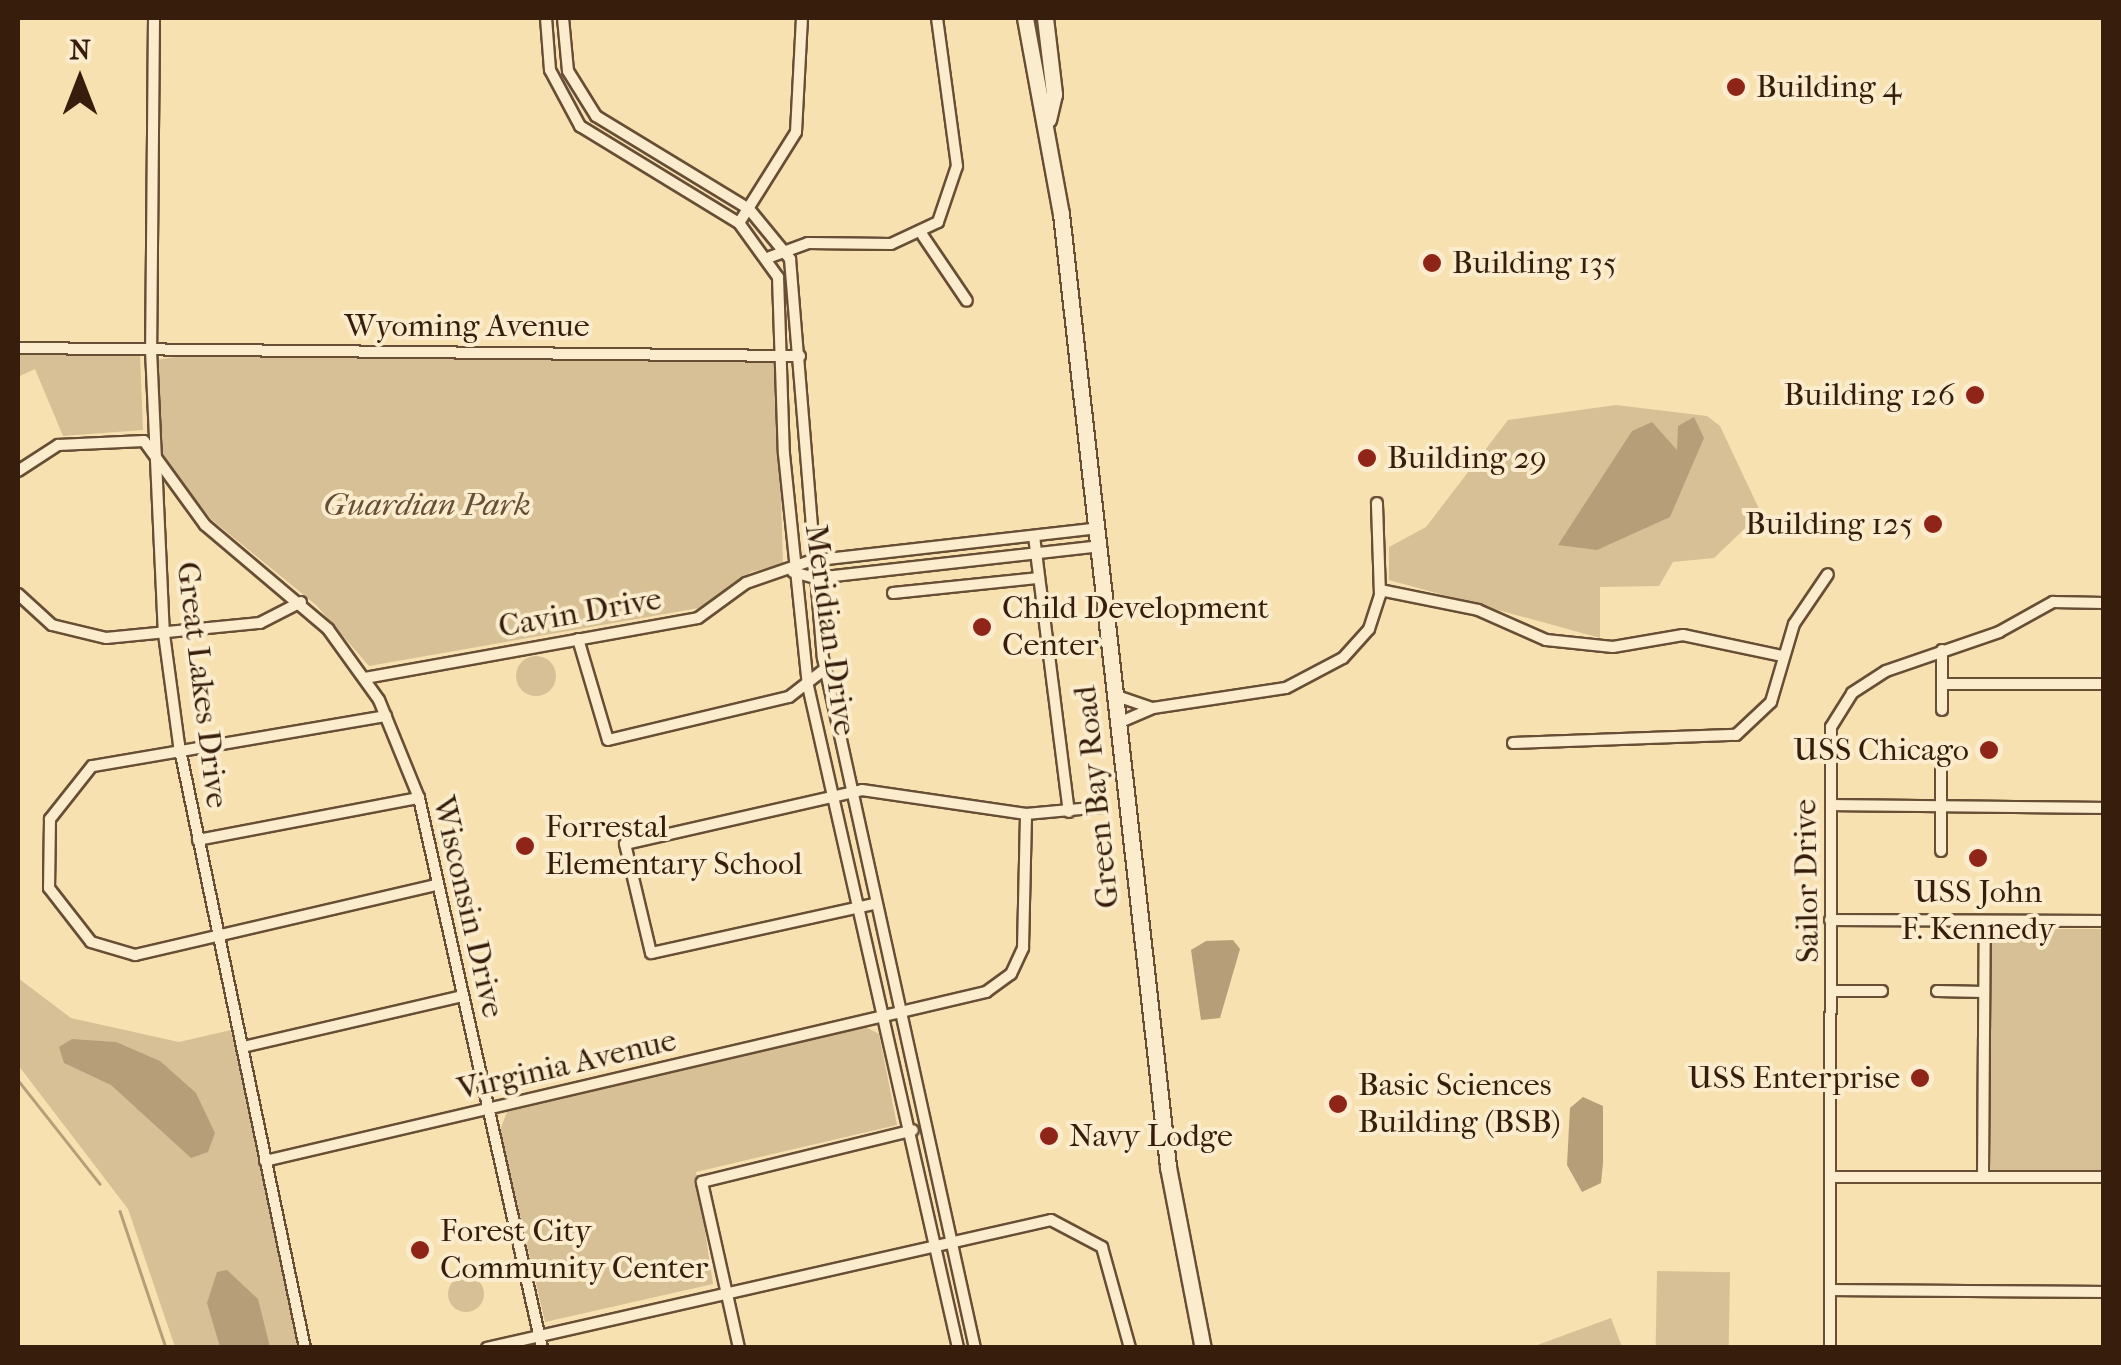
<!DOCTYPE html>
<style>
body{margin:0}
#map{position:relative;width:2121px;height:1365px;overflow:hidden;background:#f8e1b1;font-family:"IM FELL French Canon",serif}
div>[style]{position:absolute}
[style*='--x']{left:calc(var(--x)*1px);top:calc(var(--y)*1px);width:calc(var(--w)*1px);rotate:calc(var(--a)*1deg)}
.green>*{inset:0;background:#d7c095;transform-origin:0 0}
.round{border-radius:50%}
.water>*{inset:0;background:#b69e79}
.stream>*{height:2.5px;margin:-1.25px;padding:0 1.25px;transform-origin:1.25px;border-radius:1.25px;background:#b69e79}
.roads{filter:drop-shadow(2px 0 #674e35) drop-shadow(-2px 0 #674e35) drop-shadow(0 2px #674e35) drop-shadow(0 -2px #674e35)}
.street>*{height:10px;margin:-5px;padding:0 5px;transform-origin:5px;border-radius:5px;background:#faeccc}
.secondary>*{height:15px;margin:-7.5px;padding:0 7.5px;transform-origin:7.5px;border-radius:7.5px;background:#faeccc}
.dots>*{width:28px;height:28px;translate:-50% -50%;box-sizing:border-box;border:5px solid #faeccc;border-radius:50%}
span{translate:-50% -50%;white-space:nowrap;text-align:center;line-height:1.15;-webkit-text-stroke:8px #faeccc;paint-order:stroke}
.poi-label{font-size:32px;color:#371d0c}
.left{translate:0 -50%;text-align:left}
.right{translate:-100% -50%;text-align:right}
.street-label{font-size:32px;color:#371d0c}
.park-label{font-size:32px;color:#674e35;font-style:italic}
.frame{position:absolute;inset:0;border:20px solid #371d0c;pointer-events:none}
.north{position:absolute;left:30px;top:30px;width:100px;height:100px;-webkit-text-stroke:8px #faeccc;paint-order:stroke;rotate:0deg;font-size:28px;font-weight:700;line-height:40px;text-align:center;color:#371d0c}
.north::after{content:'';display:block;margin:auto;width:35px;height:45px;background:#371d0c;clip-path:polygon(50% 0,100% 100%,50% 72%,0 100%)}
</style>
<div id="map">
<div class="green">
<i style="clip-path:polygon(18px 352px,140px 353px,143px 430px,63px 436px,35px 369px,18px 377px)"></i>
<i style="clip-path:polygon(194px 354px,777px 362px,783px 564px,751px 572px,699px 608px,369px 666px,316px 605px,212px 520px,157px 455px,156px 360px)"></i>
<i style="clip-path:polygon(1616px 405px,1707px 416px,1720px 426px,1761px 513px,1714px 558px,1673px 562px,1659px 586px,1600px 587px,1600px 638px,1389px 580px,1389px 547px,1426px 527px,1508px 420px)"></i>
<i class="round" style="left:516px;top:656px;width:40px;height:40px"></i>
<i style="left:1991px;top:929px;width:112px;height:242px"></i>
<i style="clip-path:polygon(18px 978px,71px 1018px,179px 1042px,231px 1030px,299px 1347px,175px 1347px,128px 1209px,18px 1065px)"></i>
<i style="clip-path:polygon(866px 1027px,879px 1034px,897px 1125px,696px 1172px,713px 1284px,545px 1322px,500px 1130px,507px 1112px)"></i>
<i style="left:1657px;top:1271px;width:73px;height:76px;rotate:1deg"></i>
<i class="round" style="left:448px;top:1276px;width:36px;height:36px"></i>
<i style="clip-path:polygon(1611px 1318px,1622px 1347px,1532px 1347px)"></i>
</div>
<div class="water">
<i style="clip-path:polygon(1694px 417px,1704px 438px,1670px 517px,1597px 550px,1558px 545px,1632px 431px,1652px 422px,1677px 450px,1678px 426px)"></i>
<i style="clip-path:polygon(1206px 941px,1233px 940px,1240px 949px,1220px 1018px,1201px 1020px,1191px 950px)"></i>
<i style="clip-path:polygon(72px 1039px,116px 1042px,160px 1061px,196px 1093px,215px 1133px,208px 1152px,191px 1158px,111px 1085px,64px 1063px,59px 1047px)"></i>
<i style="clip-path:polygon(1583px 1097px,1603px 1106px,1603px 1163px,1601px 1183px,1582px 1192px,1567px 1165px,1570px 1108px)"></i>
<i style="clip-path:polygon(227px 1270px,258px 1299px,270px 1347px,220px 1347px,207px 1303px,217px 1272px)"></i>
</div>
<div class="stream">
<i style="--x:18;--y:1080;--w:132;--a:51.7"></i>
<i style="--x:120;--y:1211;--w:145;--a:71.4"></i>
</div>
<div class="roads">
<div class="street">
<i style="--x:154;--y:18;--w:332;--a:90.5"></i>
<i style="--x:151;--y:350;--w:284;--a:87.4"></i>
<i style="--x:164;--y:634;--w:112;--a:82.3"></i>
<i style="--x:179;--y:745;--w:616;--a:78.2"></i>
<i style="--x:546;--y:18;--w:52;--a:85.6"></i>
<i style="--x:550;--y:70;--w:64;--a:61.8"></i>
<i style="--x:580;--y:126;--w:186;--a:31.4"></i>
<i style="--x:739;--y:223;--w:67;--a:54.2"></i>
<i style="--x:778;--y:277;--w:177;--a:88.1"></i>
<i style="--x:784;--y:454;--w:233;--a:84.1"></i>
<i style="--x:808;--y:686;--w:679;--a:77.23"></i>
<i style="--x:563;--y:18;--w:53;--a:84.6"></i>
<i style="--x:568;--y:71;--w:53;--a:58.1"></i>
<i style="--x:596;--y:116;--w:179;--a:31.3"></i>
<i style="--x:749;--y:209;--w:65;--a:50.6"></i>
<i style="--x:790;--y:259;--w:400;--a:85.3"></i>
<i style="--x:823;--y:658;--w:707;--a:77.58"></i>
<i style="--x:739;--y:223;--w:107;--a:-57.9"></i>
<i style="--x:796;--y:132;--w:114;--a:-87"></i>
<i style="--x:923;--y:236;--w:78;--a:55.9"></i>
<i style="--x:770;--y:257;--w:40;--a:-20.2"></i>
<i style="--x:808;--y:243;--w:83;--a:0.7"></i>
<i style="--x:891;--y:244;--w:52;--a:-25.1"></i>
<i style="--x:938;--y:222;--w:59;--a:-71.3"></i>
<i style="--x:957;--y:166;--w:149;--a:-97.7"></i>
<i style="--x:18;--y:348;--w:782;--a:0.59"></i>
<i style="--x:18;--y:471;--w:48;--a:-33"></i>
<i style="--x:58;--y:445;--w:86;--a:-2.7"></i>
<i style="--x:144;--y:441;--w:104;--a:54"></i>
<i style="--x:205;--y:525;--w:161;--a:40.2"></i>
<i style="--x:328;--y:629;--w:87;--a:54.3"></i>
<i style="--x:379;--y:700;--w:106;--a:67.8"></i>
<i style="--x:419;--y:798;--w:564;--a:77.39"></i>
<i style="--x:1034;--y:536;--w:278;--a:82.8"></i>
<i style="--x:793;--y:572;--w:24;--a:15"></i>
<i style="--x:816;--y:578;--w:287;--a:-6.4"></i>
<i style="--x:1380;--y:590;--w:100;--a:11.5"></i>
<i style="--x:1478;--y:610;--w:74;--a:23.8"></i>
<i style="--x:1546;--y:640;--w:67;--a:6"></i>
<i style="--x:1613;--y:647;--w:71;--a:-9.7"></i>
<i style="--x:1683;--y:635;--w:102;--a:11.9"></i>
<i style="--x:893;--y:593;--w:147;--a:-5.9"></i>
<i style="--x:18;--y:594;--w:46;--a:42.4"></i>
<i style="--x:52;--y:625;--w:56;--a:13.5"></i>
<i style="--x:106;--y:638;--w:155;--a:-5.6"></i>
<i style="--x:260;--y:623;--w:46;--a:-27.1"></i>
<i style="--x:578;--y:639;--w:105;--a:73.5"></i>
<i style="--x:608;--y:740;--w:186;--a:-13.4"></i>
<i style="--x:789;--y:697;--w:46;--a:-37.9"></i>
<i style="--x:365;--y:678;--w:338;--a:-10.2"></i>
<i style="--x:698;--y:618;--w:59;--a:-36.1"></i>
<i style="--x:746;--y:583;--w:68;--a:-19"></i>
<i style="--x:810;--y:561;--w:290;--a:-6.5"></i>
<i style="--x:1942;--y:684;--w:162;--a:0"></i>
<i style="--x:1114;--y:695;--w:40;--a:18.9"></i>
<i style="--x:1942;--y:710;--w:60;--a:-90"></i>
<i style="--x:386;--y:716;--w:298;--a:170.3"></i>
<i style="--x:92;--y:766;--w:68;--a:128.4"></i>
<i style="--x:50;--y:819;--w:69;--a:90.8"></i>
<i style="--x:49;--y:888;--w:68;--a:52.1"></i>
<i style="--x:91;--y:942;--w:46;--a:16.5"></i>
<i style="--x:135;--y:955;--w:310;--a:-13.1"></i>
<i style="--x:1116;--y:724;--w:40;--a:-23.4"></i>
<i style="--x:1153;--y:708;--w:134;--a:-8.6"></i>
<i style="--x:1286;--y:688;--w:64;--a:-27.8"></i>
<i style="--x:1343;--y:658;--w:39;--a:-48"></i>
<i style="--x:1369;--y:629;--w:36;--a:-72"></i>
<i style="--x:1380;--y:595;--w:92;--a:-91.9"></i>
<i style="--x:1513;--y:743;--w:223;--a:-2.1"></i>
<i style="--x:1736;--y:735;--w:48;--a:-43.3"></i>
<i style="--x:1771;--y:702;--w:81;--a:-73.6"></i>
<i style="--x:1794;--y:624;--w:60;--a:-55.8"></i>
<i style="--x:1941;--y:769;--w:82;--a:90"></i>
<i style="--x:1831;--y:805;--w:273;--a:0.6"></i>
<i style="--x:198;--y:840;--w:225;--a:-10.8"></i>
<i style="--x:874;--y:904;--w:228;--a:167.6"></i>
<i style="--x:651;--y:953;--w:112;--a:-103.4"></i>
<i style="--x:625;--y:844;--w:243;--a:-12.8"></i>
<i style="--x:862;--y:790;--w:166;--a:8.3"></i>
<i style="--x:1026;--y:814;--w:77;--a:-5.2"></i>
<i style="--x:1830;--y:920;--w:274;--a:0.2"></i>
<i style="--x:1833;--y:991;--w:49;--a:0"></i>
<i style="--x:1937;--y:991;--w:47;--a:1.2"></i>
<i style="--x:243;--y:1047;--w:226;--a:-13.1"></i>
<i style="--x:265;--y:1161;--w:741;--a:-13.19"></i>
<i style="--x:986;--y:992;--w:31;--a:-36"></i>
<i style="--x:1011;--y:974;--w:29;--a:-65"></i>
<i style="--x:1023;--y:948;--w:134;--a:-88.7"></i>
<i style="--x:1833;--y:1177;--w:271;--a:0"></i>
<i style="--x:1983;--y:1177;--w:256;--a:-89.6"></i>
<i style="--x:1831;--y:1290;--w:273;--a:0.4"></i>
<i style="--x:487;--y:1348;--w:578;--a:-12.79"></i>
<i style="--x:1051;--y:1220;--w:58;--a:27.9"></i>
<i style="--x:1102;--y:1247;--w:105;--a:74.5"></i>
<i style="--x:739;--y:1348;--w:170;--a:-102.6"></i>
<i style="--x:702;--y:1182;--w:217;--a:-13.8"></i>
<i style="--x:1830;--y:1348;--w:621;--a:-89.91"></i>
<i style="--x:1831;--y:727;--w:40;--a:-58"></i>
<i style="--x:1852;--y:693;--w:40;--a:-32.9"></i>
<i style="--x:1886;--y:671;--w:120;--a:-19"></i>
<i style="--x:1999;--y:632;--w:62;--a:-29.1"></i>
<i style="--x:2053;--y:602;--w:51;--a:1.1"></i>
</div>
<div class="secondary">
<i style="--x:1025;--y:18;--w:199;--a:79.6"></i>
<i style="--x:1061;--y:214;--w:959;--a:83.59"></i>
<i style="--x:1168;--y:1167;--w:184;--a:79.1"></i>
<i style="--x:1045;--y:18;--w:77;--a:83.2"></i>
<i style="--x:1054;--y:94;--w:26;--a:103"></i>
</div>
</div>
<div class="dots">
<i style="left:1736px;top:87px;background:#8f2418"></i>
<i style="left:1432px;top:263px;background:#8f2418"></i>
<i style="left:1975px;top:395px;background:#8f2418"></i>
<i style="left:1367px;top:458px;background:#8f2418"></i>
<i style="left:1933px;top:524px;background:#8f2418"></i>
<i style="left:982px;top:627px;background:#8f2418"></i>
<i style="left:1989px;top:750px;background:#8f2418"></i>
<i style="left:525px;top:846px;background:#8f2418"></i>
<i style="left:1978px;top:858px;background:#8f2418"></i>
<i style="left:1920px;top:1078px;background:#8f2418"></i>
<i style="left:1338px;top:1104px;background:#8f2418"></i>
<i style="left:1049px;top:1136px;background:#8f2418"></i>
<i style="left:420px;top:1250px;background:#8f2418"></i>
</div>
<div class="poi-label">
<span class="left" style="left:1756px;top:87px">Building 4</span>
<span class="left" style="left:1452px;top:263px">Building 135</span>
<span class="right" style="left:1955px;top:395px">Building 126</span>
<span class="left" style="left:1387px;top:458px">Building 29</span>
<span class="right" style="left:1913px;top:524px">Building 125</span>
<span class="left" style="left:1002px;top:627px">Child Development<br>Center</span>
<span class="right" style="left:1969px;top:750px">USS Chicago</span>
<span class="left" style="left:545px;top:846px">Forrestal<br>Elementary School</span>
<span style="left:1978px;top:911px">USS John<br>F. Kennedy</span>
<span class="right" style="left:1900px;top:1078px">USS Enterprise</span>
<span class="left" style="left:1358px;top:1104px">Basic Sciences<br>Building (BSB)</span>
<span class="left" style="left:1069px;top:1136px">Navy Lodge</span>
<span class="left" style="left:440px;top:1250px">Forest City<br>Community Center</span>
</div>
<div class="street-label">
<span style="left:467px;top:326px">Wyoming Avenue</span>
<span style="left:580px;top:613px;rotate:-10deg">Cavin Drive</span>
<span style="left:830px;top:630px;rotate:82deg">Meridian Drive</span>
<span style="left:202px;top:685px;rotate:83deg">Great Lakes Drive</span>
<span style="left:1097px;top:797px;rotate:-96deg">Green Bay Road</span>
<span style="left:1807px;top:881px;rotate:-91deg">Sailor Drive</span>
<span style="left:468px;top:907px;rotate:77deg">Wisconsin Drive</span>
<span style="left:567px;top:1065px;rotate:-13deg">Virginia Avenue</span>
</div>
<div class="park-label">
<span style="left:427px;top:505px">Guardian Park</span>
</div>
<div class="frame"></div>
<div class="north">N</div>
</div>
